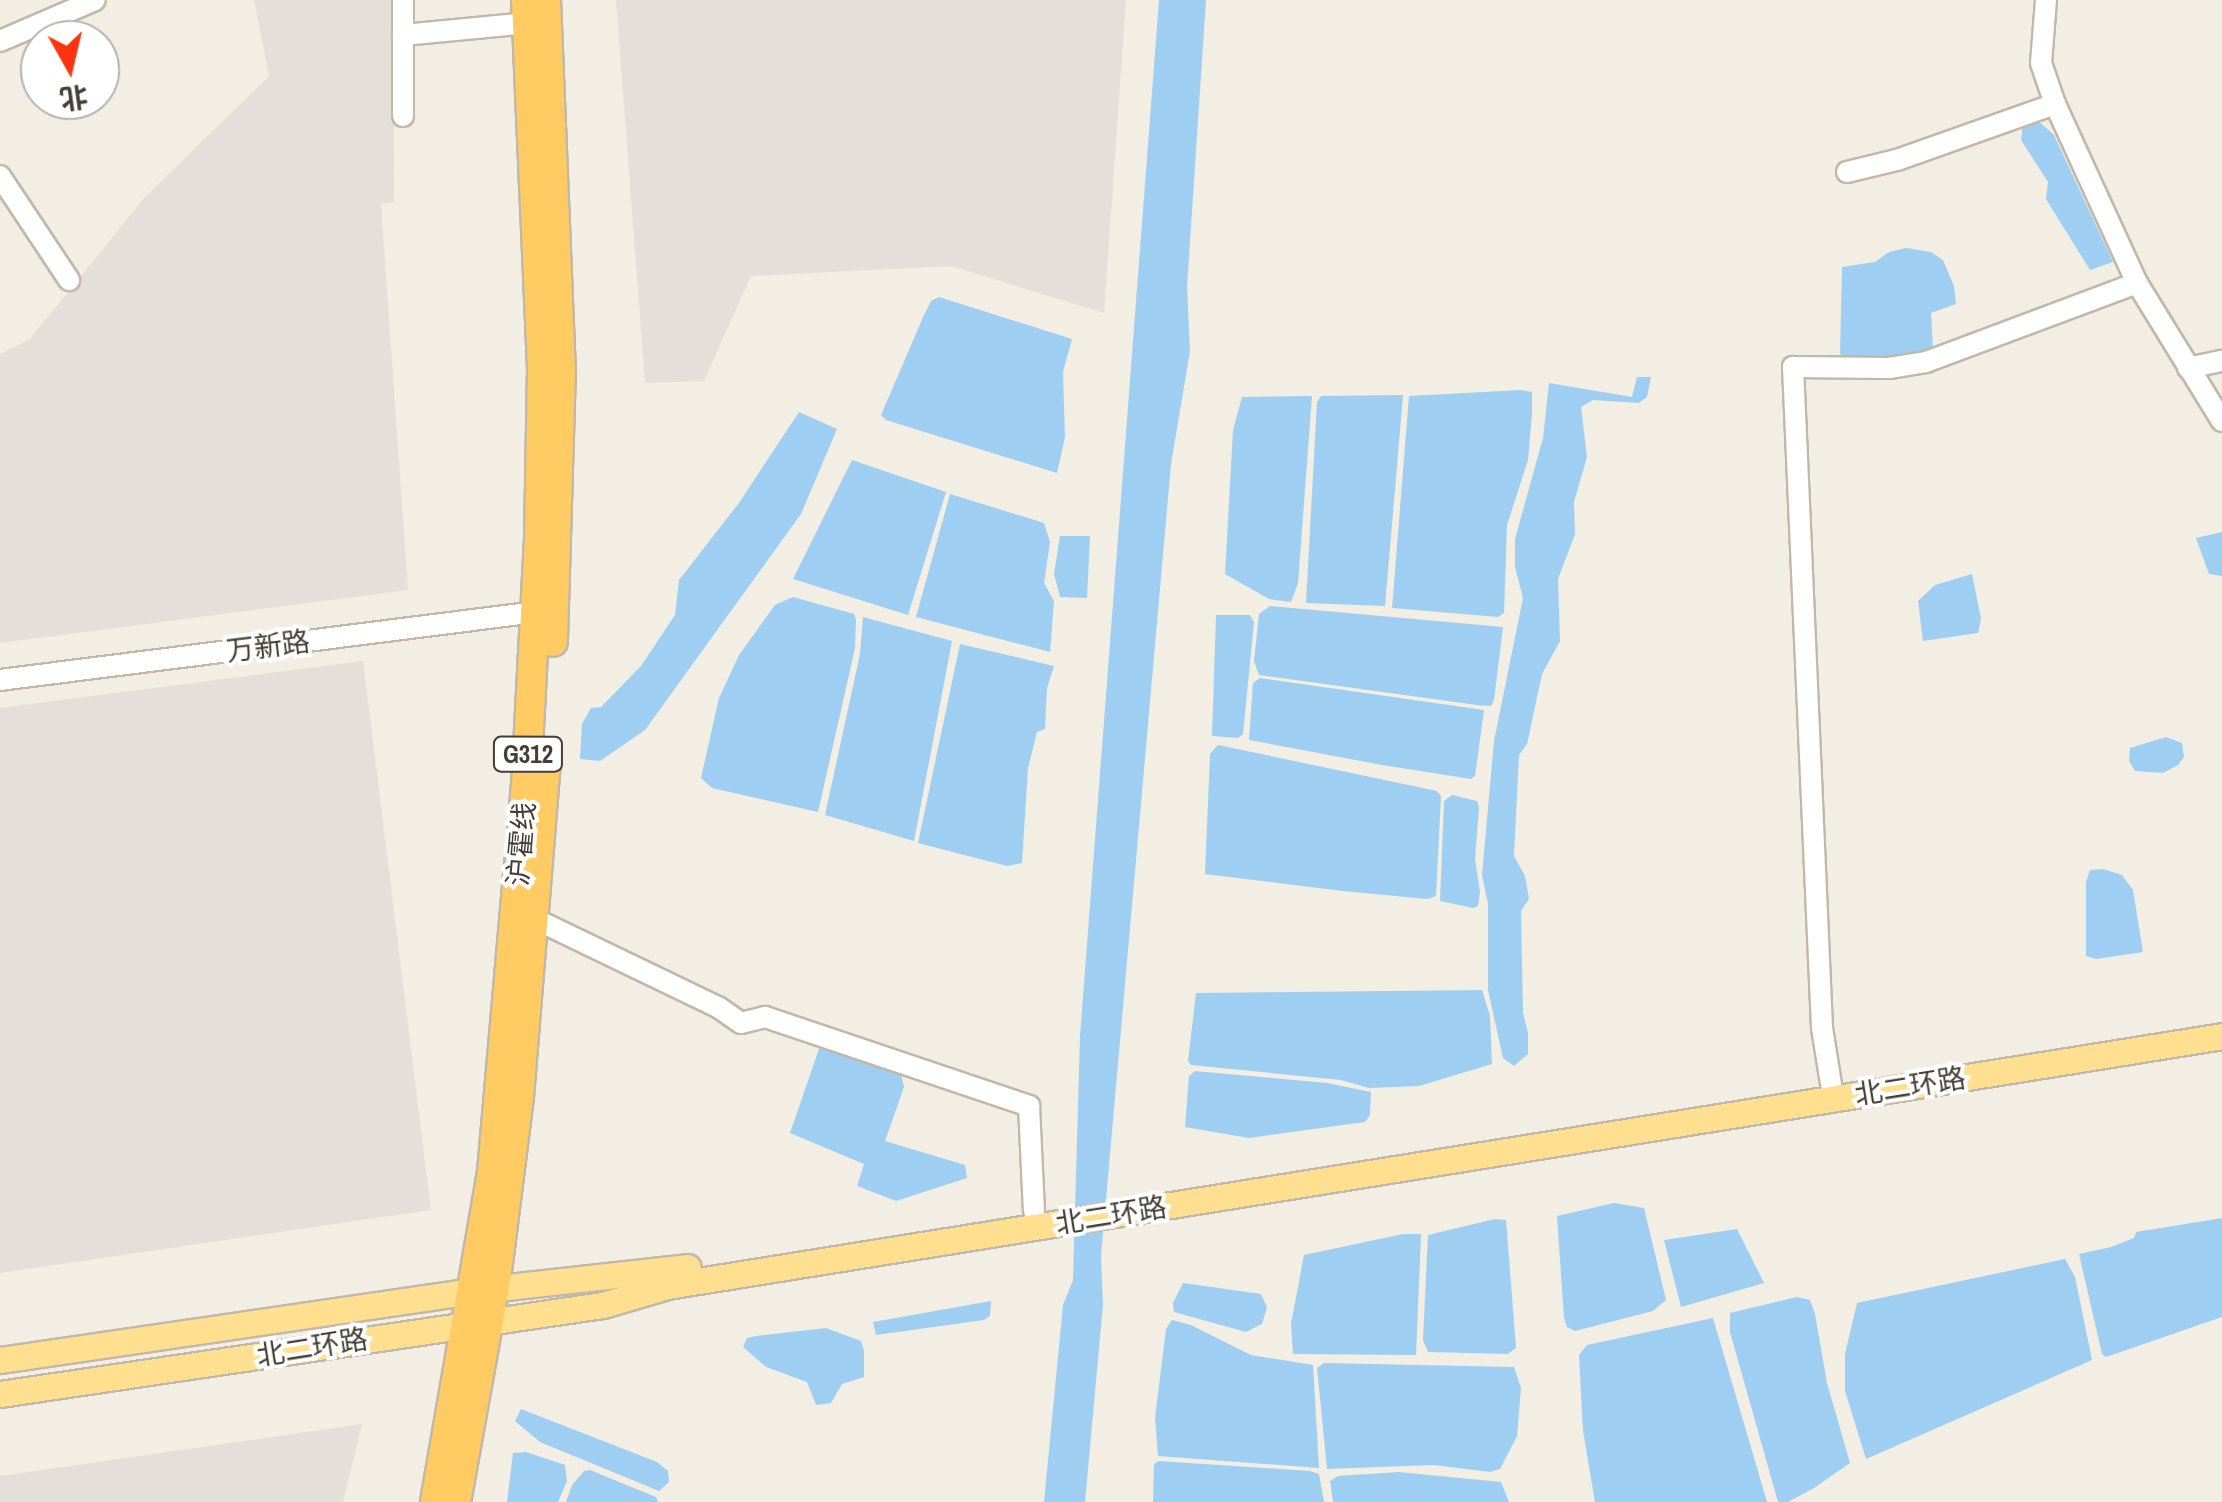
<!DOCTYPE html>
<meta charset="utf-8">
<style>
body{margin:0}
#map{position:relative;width:2222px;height:1502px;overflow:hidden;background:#f2eee3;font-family:"Archivo Narrow","Noto Sans SC",sans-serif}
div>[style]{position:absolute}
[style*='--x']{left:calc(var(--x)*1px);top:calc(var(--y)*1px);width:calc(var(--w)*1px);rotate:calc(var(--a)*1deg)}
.industrial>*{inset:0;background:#e4dfd9}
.water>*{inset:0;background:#9ecef1}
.roads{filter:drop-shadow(2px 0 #c1b8a9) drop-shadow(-2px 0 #c1b8a9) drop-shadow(0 2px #c1b8a9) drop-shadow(0 -2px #c1b8a9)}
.minor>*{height:20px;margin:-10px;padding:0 10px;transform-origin:10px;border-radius:10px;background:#fff}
.major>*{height:25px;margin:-12.5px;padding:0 12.5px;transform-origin:12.5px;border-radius:12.5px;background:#ffe090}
.highway>*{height:28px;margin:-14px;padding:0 14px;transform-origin:14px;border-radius:14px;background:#ffcb62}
span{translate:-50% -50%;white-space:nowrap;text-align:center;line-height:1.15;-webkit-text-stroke:8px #fff;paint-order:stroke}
.shield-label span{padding:2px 8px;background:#fff;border:2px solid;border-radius:8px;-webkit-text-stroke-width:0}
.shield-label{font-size:25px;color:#443e34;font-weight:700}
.street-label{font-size:28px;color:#443e34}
.north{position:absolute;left:20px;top:20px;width:100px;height:100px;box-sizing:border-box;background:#fff;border:2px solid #b4b2ae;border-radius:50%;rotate:172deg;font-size:28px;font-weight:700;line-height:40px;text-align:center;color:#443e34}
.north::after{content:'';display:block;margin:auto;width:35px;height:45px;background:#fd340f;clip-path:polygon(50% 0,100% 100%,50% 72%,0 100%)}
</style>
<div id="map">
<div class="industrial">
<i style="clip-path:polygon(254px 0,393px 0,394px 202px,381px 204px,408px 590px,0 643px,0 354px,29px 340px,146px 196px,269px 76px)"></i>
<i style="clip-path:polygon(616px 0,1126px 0,1104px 313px,951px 266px,751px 276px,704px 381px,645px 383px)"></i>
<i style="clip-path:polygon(363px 661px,431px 1210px,0 1273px,0 708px)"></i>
<i style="clip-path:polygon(362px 1424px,343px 1502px,0 1502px,0 1476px)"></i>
</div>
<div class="water">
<i style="clip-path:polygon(1159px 0,1206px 0,1187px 287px,1190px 351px,1171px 464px,1101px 1256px,1103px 1304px,1085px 1502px,1044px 1502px,1063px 1305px,1073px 1280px,1080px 1036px)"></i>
<i style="clip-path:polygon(2035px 118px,2054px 135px,2113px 262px,2090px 270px,2046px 199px,2048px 182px,2021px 140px,2023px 121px)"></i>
<i style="clip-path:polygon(1906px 248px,1931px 252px,1943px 260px,1954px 286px,1956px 304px,1931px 313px,1933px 349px,1925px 355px,1848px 361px,1840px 354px,1842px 267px,1875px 262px,1889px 252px)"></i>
<i style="clip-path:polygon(939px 297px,1072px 339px,1063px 372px,1065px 437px,1057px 473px,886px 420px,881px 415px,924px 315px,931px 301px)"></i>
<i style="clip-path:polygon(1637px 377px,1651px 377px,1647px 397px,1639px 403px,1593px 400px,1581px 407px,1587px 457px,1574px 502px,1575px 534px,1558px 579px,1560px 641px,1542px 674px,1527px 744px,1519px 755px,1514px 856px,1525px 876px,1529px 899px,1521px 911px,1523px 1013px,1528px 1033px,1528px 1054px,1514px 1066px,1503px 1058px,1488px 990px,1488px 904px,1482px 875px,1494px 741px,1523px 598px,1515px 567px,1515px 539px,1543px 438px,1549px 383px,1632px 397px)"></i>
<i style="clip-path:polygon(1521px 390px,1532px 392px,1532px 414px,1528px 460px,1507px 525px,1504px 613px,1498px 617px,1392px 608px,1409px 396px)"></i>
<i style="clip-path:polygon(1403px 395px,1385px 606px,1306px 603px,1317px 402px,1321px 396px)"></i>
<i style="clip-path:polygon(1312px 396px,1298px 583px,1291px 602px,1269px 599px,1225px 574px,1233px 430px,1242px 397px)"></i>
<i style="clip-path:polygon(799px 412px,837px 429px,801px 514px,645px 730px,600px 761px,580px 759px,582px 724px,591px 708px,601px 707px,641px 666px,675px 615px,679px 580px,739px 503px)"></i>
<i style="clip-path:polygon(852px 460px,946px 492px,908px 615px,793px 579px)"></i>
<i style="clip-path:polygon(950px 494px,1044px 523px,1050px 542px,1044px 583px,1054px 601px,1050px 652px,916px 617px)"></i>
<i style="clip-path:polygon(2222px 532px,2222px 576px,2209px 574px,2196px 538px)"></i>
<i style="clip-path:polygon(1060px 536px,1090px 536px,1087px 598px,1060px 597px,1054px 574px)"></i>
<i style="clip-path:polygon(1972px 574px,1981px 619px,1978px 633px,1923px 641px,1918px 601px,1935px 585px)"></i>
<i style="clip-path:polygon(793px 597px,854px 614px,856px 620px,855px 648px,818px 812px,712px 788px,701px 778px,719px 698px,739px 655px,775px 605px)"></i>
<i style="clip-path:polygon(1270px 606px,1503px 627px,1494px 700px,1491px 706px,1477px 705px,1259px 675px,1254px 661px,1259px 614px)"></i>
<i style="clip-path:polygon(1216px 615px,1250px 615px,1254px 622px,1243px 734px,1238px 738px,1212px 736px)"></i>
<i style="clip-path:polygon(863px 617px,952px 641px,914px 841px,825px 815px,860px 654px)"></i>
<i style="clip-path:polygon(960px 644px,1054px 666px,1047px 688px,1045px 729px,1037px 732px,1028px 768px,1022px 863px,1007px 866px,918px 843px)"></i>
<i style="clip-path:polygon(1260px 678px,1484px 710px,1475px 776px,1471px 779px,1382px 765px,1249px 740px,1253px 683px)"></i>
<i style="clip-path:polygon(2166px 737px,2182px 743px,2184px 757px,2178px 765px,2163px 773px,2135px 771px,2129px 761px,2130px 748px)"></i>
<i style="clip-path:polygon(1218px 745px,1437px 791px,1441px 796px,1436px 896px,1427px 899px,1343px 891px,1205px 874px,1210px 754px)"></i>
<i style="clip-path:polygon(1452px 795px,1477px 801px,1479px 808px,1475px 859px,1480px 892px,1478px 906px,1473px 908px,1440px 901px,1444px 801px)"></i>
<i style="clip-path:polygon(2103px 869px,2122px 875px,2133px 890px,2143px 952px,2096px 959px,2086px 956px,2086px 882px,2090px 870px)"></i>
<i style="clip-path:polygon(1482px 990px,1490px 1016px,1492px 1064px,1419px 1086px,1369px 1088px,1341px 1080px,1191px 1065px,1188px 1061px,1196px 993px)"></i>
<i style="clip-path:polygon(820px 1046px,899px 1067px,904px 1087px,885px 1141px,965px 1165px,967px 1178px,896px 1201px,857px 1186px,864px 1164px,790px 1133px)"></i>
<i style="clip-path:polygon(1195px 1071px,1327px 1083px,1371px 1092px,1370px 1115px,1365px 1122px,1249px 1138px,1185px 1127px,1189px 1076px)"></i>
<i style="clip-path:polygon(1614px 1203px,1644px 1208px,1666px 1300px,1653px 1311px,1575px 1331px,1567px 1327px,1564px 1318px,1557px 1216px)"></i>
<i style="clip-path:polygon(2222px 1218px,2222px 1317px,2106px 1357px,2102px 1354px,2079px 1254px,2111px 1247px,2134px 1238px,2136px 1232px)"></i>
<i style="clip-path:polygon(1495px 1219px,1506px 1220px,1516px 1348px,1508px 1354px,1428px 1352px,1423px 1340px,1428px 1235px)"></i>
<i style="clip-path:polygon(1737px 1229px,1764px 1283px,1681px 1307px,1664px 1240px)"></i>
<i style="clip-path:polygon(1403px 1234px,1421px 1234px,1416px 1355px,1293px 1354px,1291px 1324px,1304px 1255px)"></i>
<i style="clip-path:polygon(2065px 1259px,2075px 1277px,2092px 1360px,1866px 1459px,1845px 1391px,1845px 1354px,1857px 1303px)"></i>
<i style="clip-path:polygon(1183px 1283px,1261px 1294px,1267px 1307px,1262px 1324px,1246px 1332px,1174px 1312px,1173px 1303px)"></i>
<i style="clip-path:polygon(1797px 1297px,1810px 1300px,1815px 1314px,1827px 1383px,1850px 1463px,1814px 1488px,1788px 1502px,1778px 1502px,1730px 1332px,1730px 1313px)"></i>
<i style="clip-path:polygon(991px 1301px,990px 1316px,984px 1320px,876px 1335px,873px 1322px)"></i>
<i style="clip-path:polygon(1713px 1318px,1767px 1502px,1595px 1502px,1583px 1431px,1579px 1355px,1587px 1345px)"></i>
<i style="clip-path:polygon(1172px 1320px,1191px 1325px,1251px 1355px,1313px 1365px,1319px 1468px,1158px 1456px,1155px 1418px,1166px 1329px)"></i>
<i style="clip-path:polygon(826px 1328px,861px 1341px,864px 1351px,864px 1377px,842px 1384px,831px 1403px,816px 1405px,807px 1382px,766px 1367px,743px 1347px,747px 1338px,756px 1336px)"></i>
<i style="clip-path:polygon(1324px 1363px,1514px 1367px,1521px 1388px,1517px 1436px,1500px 1469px,1490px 1472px,1434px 1465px,1327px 1469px,1317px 1368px)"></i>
<i style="clip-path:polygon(521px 1409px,657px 1462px,668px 1471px,669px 1482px,659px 1491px,540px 1442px,515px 1421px)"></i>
<i style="clip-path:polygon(526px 1452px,565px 1465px,567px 1481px,558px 1502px,507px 1502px,513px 1453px)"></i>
<i style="clip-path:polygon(1159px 1461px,1310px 1471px,1319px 1474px,1324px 1502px,1153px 1502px,1154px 1464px)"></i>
<i style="clip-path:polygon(590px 1470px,656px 1497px,658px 1502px,566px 1502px,572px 1485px,584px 1471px)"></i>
<i style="clip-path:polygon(1399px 1472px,1501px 1482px,1509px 1502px,1333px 1502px,1330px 1481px,1338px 1476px)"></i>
</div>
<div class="roads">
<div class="minor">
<i style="--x:403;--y:0;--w:116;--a:90"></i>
<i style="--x:2046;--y:0;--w:63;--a:94.5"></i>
<i style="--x:2041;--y:63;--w:43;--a:71.1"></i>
<i style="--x:2055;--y:104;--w:197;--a:65.4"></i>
<i style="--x:403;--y:35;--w:126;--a:-5.5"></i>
<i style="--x:0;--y:41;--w:103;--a:-23.3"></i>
<i style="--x:1847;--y:172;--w:51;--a:-13.5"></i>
<i style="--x:1897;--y:160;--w:168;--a:-19.5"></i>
<i style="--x:0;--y:176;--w:125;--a:56.4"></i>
<i style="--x:2188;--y:368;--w:35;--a:-12"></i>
<i style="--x:0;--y:680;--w:540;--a:-7.23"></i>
<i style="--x:537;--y:920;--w:201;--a:25.7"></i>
<i style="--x:718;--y:1007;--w:28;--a:35"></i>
<i style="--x:741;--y:1023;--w:25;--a:-14"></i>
<i style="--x:765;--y:1017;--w:279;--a:18.6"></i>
<i style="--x:1029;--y:1106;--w:105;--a:87.3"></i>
<i style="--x:1831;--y:1084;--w:57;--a:-99.1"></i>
<i style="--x:1822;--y:1028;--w:662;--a:-92.51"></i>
<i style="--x:1793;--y:367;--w:96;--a:0.6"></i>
<i style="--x:1889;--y:368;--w:37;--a:-9"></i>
<i style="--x:1926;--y:362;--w:225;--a:-20.5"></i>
<i style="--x:2137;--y:283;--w:162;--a:58.4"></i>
</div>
<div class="major">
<i style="--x:0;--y:1360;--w:476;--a:-8.3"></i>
<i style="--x:471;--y:1291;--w:218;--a:-6.3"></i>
<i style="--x:0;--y:1394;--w:610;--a:-8.4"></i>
<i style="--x:603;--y:1305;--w:67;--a:-16.5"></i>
<i style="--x:667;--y:1286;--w:1575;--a:-9.13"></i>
</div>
<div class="highway">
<i style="--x:546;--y:0;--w:369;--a:87.7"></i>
<i style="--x:561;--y:369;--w:273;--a:91.7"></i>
<i style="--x:435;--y:1502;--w:335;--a:-80.2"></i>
<i style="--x:492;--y:1172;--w:387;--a:-85"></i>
<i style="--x:526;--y:786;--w:245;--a:-87"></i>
<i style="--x:539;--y:541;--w:173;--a:-89"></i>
<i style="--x:542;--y:368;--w:368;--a:-92.5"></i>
<i style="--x:456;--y:1502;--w:227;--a:-79.8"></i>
<i style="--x:496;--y:1279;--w:183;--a:-82.8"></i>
<i style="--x:519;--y:1097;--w:333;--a:-85.4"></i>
</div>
</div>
<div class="shield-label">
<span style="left:528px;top:754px">G312</span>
</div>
<div class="street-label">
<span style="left:268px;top:646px;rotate:-7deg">万新路</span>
<span style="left:521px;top:844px;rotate:-85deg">沪霍线</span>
<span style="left:1910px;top:1086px;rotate:-9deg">北二环路</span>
<span style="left:1111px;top:1215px;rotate:-9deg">北二环路</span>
<span style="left:312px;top:1347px;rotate:-9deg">北二环路</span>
</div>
<div class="north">北</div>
</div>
